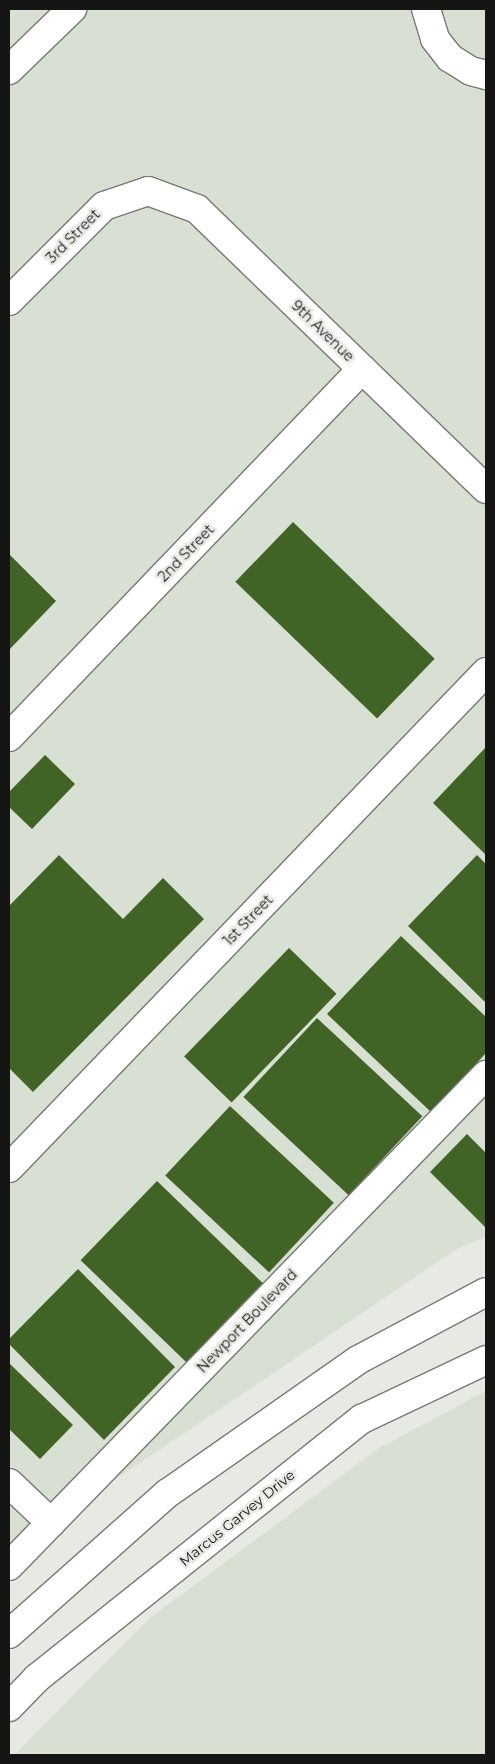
<!DOCTYPE html>
<style>
body{margin:0}
#map{position:relative;width:495px;height:1764px;overflow:hidden;background:#e6eae3;font-family:Montserrat,sans-serif}
div>[style]{position:absolute}
[style*='--x']{left:calc(var(--x)*1px);top:calc(var(--y)*1px);width:calc(var(--w)*1px);rotate:calc(var(--a)*1deg)}
.built>*{inset:0;background:#d8e0d3}
.building>*{inset:0;background:#416426;transform-origin:0 0}
.roads{filter:drop-shadow(1px 0 #767a74) drop-shadow(-1px 0 #767a74) drop-shadow(0 1px #767a74) drop-shadow(0 -1px #767a74)}
.minor>*{height:28px;margin:-14px;padding:0 14px;transform-origin:14px;border-radius:14px;background:#fff}
.highway>*{height:28px;margin:-14px;padding:0 14px;transform-origin:14px;border-radius:14px;background:#fff}
span{translate:-50% -50%;white-space:nowrap;text-align:center;line-height:1.15;-webkit-text-stroke:5px #e6eae3;paint-order:stroke}
.street-label{font-size:14px;color:#151614}
.frame{position:absolute;inset:0;border:10px solid #151614;pointer-events:none}
</style>
<div id="map">
<div class="built">
<i style="clip-path:polygon(9px 9px,486px 9px,486px 1237px,457px 1249px,51px 1523px,9px 1566px)"></i>
<i style="clip-path:polygon(486px 1391px,486px 1755px,14px 1755px,150px 1618px,379px 1448px)"></i>
</div>
<div class="building">
<i style="left:293px;top:522px;width:197px;height:83px;rotate:44deg"></i>
<i style="clip-path:polygon(9px 554px,56px 601px,9px 650px)"></i>
<i style="clip-path:polygon(486px 747px,486px 855px,433px 803px)"></i>
<i style="clip-path:polygon(45px 755px,75px 784px,32px 829px,9px 807px,9px 792px)"></i>
<i style="clip-path:polygon(59px 855px,123px 919px,163px 878px,204px 919px,33px 1092px,9px 1068px,9px 906px)"></i>
<i style="clip-path:polygon(477px 855px,486px 864px,486px 1003px,408px 926px)"></i>
<i style="clip-path:polygon(401px 936px,486px 1017px,486px 1053px,431px 1112px,327px 1014px)"></i>
<i style="left:289px;top:948px;width:66px;height:151px;rotate:44deg"></i>
<i style="left:317px;top:1018px;width:144px;height:108px;rotate:43deg"></i>
<i style="left:230px;top:1106px;width:142px;height:95px;rotate:43deg"></i>
<i style="clip-path:polygon(467px 1134px,486px 1153px,486px 1228px,430px 1172px)"></i>
<i style="left:157px;top:1181px;width:147px;height:110px;rotate:44deg"></i>
<i style="clip-path:polygon(78px 1269px,175px 1367px,104px 1440px,9px 1344px,9px 1339px)"></i>
<i style="clip-path:polygon(9px 1363px,73px 1425px,40px 1459px,9px 1429px)"></i>
</div>
<div class="roads">
<div class="minor">
<i style="--x:426;--y:9;--w:31;--a:73"></i>
<i style="--x:435;--y:39;--w:24;--a:52"></i>
<i style="--x:450;--y:58;--w:25;--a:32"></i>
<i style="--x:471;--y:71;--w:16;--a:15"></i>
<i style="--x:9;--y:70;--w:88;--a:-44.1"></i>
<i style="--x:9;--y:301;--w:134;--a:-45"></i>
<i style="--x:104;--y:206;--w:46;--a:-18.8"></i>
<i style="--x:148;--y:191;--w:52;--a:20.2"></i>
<i style="--x:197;--y:209;--w:402;--a:44.1"></i>
<i style="--x:9;--y:737;--w:510;--a:-46.19"></i>
<i style="--x:9;--y:1168;--w:688;--a:-46.12"></i>
<i style="--x:9;--y:1483;--w:58;--a:43.6"></i>
<i style="--x:9;--y:1566;--w:685;--a:-45.83"></i>
</div>
<div class="highway">
<i style="--x:9;--y:1634;--w:213;--a:-41.6"></i>
<i style="--x:168;--y:1493;--w:232;--a:-35"></i>
<i style="--x:358;--y:1360;--w:145;--a:-28"></i>
<i style="--x:9;--y:1707;--w:40;--a:-46"></i>
<i style="--x:37;--y:1678;--w:416;--a:-38.6"></i>
<i style="--x:362;--y:1419;--w:137;--a:-25.4"></i>
</div>
</div>
<div class="street-label">
<span style="left:73px;top:236px;rotate:-45deg">3rd Street</span>
<span style="left:323px;top:331px;rotate:44deg">9th Avenue</span>
<span style="left:186px;top:553px;rotate:-46deg">2nd Street</span>
<span style="left:248px;top:920px;rotate:-46deg">1st Street</span>
<span style="left:247px;top:1321px;rotate:-46deg">Newport Boulevard</span>
<span style="left:237px;top:1518px;rotate:-39deg">Marcus Garvey Drive</span>
</div>
<div class="frame"></div>
</div>
